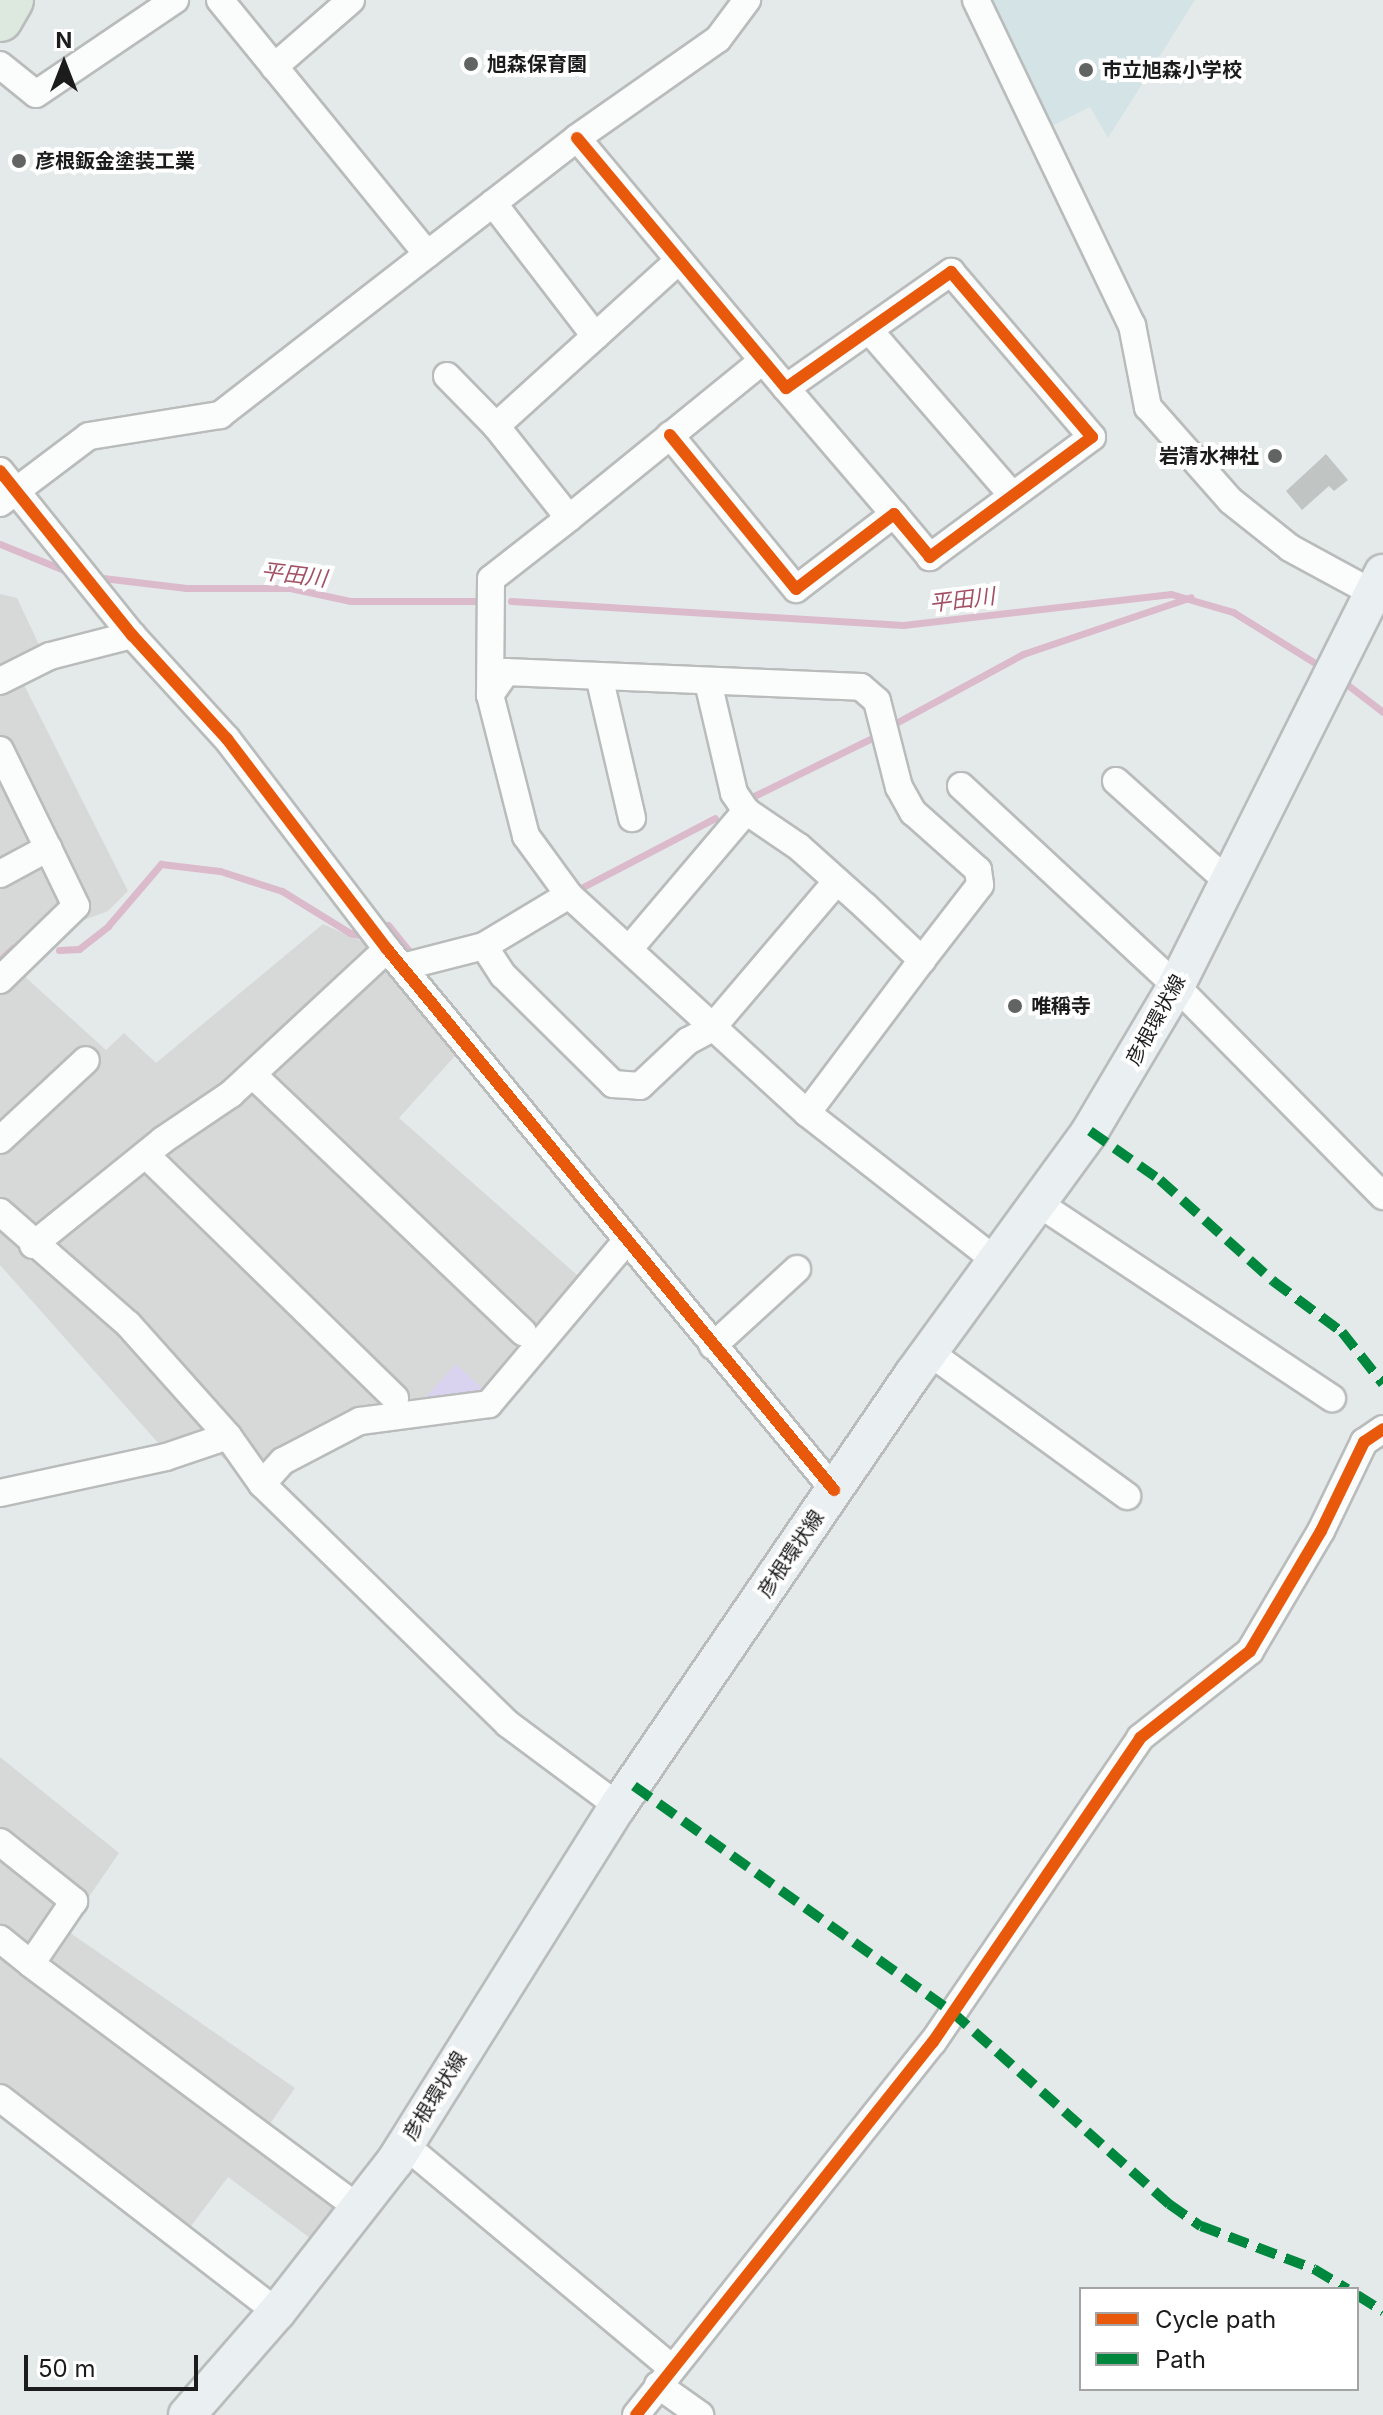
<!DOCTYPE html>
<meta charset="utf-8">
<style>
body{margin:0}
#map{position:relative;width:1383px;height:2415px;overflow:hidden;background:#e4eae9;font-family:Inter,"Noto Sans JP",sans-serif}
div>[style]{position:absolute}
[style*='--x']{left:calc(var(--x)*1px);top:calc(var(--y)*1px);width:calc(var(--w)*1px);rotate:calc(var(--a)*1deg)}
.residential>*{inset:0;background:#d6d9d8}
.education>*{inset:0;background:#d3e3e6}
.park>*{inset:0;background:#dad3ef}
.stream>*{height:7px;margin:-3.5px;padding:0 3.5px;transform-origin:3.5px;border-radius:3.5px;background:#dbbacc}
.building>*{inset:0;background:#c0c5c4}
.roads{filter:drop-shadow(2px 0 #b9bcbb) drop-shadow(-2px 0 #b9bcbb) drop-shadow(0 2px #b9bcbb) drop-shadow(0 -2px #b9bcbb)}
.street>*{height:26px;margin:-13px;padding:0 13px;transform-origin:13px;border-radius:13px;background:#fbfcfc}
.secondary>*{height:36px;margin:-18px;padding:0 18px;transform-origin:18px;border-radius:18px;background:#eaeff2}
.highway>*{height:44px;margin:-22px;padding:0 22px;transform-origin:22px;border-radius:22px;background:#dde8df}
.quiet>*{height:10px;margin-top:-5px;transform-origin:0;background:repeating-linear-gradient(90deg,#00873e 0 20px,transparent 0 30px)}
.cycleway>*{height:12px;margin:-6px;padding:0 6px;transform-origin:6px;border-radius:6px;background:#e8590c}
.dots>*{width:22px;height:22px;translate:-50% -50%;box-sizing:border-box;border:4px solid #fff;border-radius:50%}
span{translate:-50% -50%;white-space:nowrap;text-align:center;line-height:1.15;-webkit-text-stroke:8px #fff;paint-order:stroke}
.poi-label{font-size:20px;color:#1c1c1c;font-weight:700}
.left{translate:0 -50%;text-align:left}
.right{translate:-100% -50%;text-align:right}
.street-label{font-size:20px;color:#1c1c1c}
.water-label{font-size:22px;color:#a35065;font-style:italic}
.legend{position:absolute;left:1079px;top:2287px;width:280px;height:104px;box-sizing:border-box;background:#fff;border:2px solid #a4a4a4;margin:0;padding:10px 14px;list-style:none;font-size:24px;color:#1c1c1c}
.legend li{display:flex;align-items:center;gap:16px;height:40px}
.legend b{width:40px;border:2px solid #a4a4a4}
.north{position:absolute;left:24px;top:24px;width:80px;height:80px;-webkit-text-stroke:6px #fff;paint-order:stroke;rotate:0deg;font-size:22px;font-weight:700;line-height:32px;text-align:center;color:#1c1c1c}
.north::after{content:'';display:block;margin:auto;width:28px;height:36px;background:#1c1c1c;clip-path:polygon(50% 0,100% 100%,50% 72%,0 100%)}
.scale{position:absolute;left:24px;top:2355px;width:174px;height:36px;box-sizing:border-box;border:4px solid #1c1c1c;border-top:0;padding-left:10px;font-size:24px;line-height:28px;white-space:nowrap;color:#1c1c1c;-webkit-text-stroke:6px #fff;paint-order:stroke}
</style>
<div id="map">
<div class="residential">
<i style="clip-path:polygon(0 594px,17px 598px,41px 649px,14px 665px,128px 891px,108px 911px,76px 923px,23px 975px,106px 1050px,124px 1033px,156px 1063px,323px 924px,365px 943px,374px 941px,463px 1047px,399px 1118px,585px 1282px,489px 1399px,414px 1409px,256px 1484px,218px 1454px,176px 1463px,0 1265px)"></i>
<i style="clip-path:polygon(0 1757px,119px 1853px,66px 1930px,295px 2088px,258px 2141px,337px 2204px,340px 2223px,322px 2247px,228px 2177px,188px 2230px,0 2090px)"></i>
</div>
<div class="education">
<i style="clip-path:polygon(988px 0,1195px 0,1108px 138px,1090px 107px,1050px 127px)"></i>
</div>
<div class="park">
<i style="clip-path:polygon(456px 1364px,492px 1397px,420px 1403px)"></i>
</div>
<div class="stream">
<i style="--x:0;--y:544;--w:71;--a:22.2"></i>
<i style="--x:103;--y:578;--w:84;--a:6.9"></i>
<i style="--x:186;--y:588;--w:104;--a:0"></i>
<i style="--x:290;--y:588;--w:61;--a:12.2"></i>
<i style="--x:350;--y:601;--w:131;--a:0"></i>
<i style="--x:511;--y:601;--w:393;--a:3.5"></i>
<i style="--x:903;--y:625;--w:270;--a:-6.6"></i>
<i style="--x:1171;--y:594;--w:65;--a:16.2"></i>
<i style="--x:1233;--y:612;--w:106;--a:31.9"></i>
<i style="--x:1340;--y:679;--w:54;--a:37.5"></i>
<i style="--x:894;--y:724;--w:147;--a:-28.5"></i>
<i style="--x:1023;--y:654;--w:177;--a:-18.7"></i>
<i style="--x:754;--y:796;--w:129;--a:-26.2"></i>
<i style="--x:581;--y:888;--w:151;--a:-27.6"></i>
<i style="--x:384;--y:927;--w:4;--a:-27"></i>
<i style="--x:388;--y:925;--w:38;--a:51"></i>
<i style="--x:59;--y:950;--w:20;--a:-3"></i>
<i style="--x:79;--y:949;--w:37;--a:-38"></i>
<i style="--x:108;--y:926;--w:82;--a:-49.5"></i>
<i style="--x:161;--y:864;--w:59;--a:6.8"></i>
<i style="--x:220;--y:871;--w:65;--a:17.9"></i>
<i style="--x:282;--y:891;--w:80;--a:31.7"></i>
<i style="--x:350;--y:933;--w:17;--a:13"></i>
<i style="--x:0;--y:960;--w:18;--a:-43"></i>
</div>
<div class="building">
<i style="clip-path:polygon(1326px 454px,1348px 480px,1334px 491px,1329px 486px,1302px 510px,1286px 491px)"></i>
</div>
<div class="roads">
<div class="street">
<i style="--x:220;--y:0;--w:328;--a:50.8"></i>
<i style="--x:976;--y:0;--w:361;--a:64.4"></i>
<i style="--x:1132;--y:325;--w:84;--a:79"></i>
<i style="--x:1148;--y:407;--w:125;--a:48.6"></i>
<i style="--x:1231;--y:501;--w:75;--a:38.5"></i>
<i style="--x:1290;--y:548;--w:94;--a:28.5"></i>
<i style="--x:0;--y:65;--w:46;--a:38.9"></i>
<i style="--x:36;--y:94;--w:168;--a:-34.1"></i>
<i style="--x:274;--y:67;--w:102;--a:-41"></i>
<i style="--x:577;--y:138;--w:326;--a:50.1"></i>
<i style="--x:786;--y:388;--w:202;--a:-35.1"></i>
<i style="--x:951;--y:272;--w:217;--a:49.5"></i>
<i style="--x:1092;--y:437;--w:202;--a:143.5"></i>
<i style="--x:930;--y:557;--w:56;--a:-129.9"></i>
<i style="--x:894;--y:514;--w:123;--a:142.6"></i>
<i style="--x:796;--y:589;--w:199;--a:-129.3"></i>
<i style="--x:493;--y:203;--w:168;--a:52.5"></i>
<i style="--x:676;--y:263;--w:243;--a:137.8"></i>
<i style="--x:496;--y:426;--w:117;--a:51.6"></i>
<i style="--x:569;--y:518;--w:246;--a:-39.1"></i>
<i style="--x:869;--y:330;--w:218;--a:49.1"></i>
<i style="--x:447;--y:376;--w:70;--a:45.6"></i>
<i style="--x:786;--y:388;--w:166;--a:49.4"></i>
<i style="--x:0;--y:471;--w:211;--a:51.2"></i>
<i style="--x:132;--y:635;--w:141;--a:47.6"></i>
<i style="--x:227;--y:739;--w:264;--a:52.7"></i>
<i style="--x:387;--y:949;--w:702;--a:50.43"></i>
<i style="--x:0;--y:503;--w:111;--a:-37"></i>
<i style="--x:89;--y:436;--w:133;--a:-9.1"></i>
<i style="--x:220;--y:415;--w:452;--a:-37.8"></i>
<i style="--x:577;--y:138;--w:172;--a:-35.1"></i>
<i style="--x:718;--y:39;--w:49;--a:-53.4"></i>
<i style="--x:599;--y:676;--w:146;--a:76.9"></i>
<i style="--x:0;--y:681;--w:56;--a:-26.6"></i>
<i style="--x:50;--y:656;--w:85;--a:-14.4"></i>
<i style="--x:708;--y:682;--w:114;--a:76.8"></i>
<i style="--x:734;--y:793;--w:22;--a:56"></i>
<i style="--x:490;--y:695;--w:116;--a:-89.5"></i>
<i style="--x:491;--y:579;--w:99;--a:-38"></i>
<i style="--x:0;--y:750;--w:109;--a:63.9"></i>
<i style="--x:1116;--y:781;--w:149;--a:42"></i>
<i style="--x:961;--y:786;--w:294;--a:42.9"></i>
<i style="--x:1176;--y:986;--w:295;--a:45.4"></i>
<i style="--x:0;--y:874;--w:55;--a:-28.4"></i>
<i style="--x:48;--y:848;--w:64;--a:64.2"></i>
<i style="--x:76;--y:906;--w:106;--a:135.8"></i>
<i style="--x:569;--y:895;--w:73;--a:-126.1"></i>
<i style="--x:526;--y:836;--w:146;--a:-104.3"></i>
<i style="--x:490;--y:695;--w:28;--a:-55"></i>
<i style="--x:506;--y:672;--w:355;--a:2.4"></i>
<i style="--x:861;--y:687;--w:21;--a:41"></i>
<i style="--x:877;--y:701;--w:89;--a:75.7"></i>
<i style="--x:899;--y:787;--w:29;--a:61"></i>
<i style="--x:913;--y:812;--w:87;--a:41.7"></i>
<i style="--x:978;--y:870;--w:15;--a:82"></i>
<i style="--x:980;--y:885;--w:95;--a:127.7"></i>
<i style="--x:484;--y:946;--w:35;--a:57"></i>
<i style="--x:503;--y:975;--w:155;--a:44.7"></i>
<i style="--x:613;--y:1084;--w:27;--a:4"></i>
<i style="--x:640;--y:1086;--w:66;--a:-43.2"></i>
<i style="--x:688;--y:1041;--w:26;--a:-28"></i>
<i style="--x:711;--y:1029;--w:194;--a:-49.6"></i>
<i style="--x:630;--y:948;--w:180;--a:-49.7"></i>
<i style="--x:746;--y:811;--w:64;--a:34.2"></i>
<i style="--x:799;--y:847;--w:89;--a:41.8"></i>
<i style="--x:865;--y:906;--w:79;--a:43.5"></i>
<i style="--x:922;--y:960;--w:191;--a:126.9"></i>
<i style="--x:406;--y:966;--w:81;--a:-14.4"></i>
<i style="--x:484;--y:946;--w:99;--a:-31"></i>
<i style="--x:569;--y:895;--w:323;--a:42.5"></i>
<i style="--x:807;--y:1113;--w:239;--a:38"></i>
<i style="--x:253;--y:1075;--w:373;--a:43.6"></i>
<i style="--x:0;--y:1140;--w:117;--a:-42.9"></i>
<i style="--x:146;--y:1155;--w:348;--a:44.3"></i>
<i style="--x:1038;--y:1203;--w:353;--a:33.6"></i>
<i style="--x:0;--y:1212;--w:170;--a:41.2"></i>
<i style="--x:128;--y:1324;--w:150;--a:48.2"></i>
<i style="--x:228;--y:1436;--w:59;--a:54.7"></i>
<i style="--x:262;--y:1484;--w:344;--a:44.3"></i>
<i style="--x:508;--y:1724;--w:137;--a:36.7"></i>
<i style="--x:33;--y:1245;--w:167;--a:-38.9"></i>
<i style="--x:163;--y:1140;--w:82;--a:-34.1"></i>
<i style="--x:231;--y:1094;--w:213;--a:-42.9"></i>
<i style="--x:713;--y:1346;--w:114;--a:-42.5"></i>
<i style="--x:929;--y:1352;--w:245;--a:36"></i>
<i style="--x:262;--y:1484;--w:31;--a:-48"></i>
<i style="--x:283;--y:1461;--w:87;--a:-27.5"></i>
<i style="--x:360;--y:1421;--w:130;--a:-7.5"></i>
<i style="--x:489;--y:1404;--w:214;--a:-49.9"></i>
<i style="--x:0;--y:1493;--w:170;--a:-12.2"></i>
<i style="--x:166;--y:1457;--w:65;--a:-18.7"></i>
<i style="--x:0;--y:1842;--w:95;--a:38.6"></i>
<i style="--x:74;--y:1901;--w:76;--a:124.3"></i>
<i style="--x:31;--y:1964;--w:40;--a:-141"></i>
<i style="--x:31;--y:1964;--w:410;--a:36.7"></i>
<i style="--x:0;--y:2098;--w:350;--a:37.7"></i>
<i style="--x:405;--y:2145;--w:348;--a:39.9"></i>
<i style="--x:658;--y:2385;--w:52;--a:35.5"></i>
<i style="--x:636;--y:2415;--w:477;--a:-51.5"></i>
<i style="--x:933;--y:2042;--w:368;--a:-55.7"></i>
<i style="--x:1140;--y:1738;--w:140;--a:-38.3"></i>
<i style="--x:1250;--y:1651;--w:139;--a:-59.4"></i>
<i style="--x:1321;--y:1531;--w:99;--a:-64.2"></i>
<i style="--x:1364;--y:1442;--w:23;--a:-34"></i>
</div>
<div class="secondary">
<i style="--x:187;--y:2415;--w:137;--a:-48.9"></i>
<i style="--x:277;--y:2312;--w:192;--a:-52"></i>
<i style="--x:395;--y:2161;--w:419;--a:-57.9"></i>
<i style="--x:618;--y:1806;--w:523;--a:-55.67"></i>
<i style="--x:913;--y:1374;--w:301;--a:-53.9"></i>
<i style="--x:1090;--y:1131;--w:169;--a:-59.3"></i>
<i style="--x:1176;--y:986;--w:462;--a:-63.4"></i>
</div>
<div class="highway">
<i style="--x:0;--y:19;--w:22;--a:-60"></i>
</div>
</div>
<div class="quiet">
<i style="--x:1090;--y:1131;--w:85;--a:35"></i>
<i style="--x:1160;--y:1180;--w:152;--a:41.8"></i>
<i style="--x:1273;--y:1281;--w:86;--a:36.5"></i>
<i style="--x:1342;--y:1332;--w:66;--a:51.7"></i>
<i style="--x:634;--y:1786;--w:390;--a:35.4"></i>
<i style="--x:952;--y:2012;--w:290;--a:41.5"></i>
<i style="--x:1169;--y:2204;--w:39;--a:35"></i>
<i style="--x:1201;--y:2226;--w:121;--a:20.8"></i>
<i style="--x:1314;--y:2269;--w:39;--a:31"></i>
<i style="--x:1357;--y:2295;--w:31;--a:32"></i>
</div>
<div class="cycleway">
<i style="--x:577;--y:138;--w:326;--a:50.1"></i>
<i style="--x:786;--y:388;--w:202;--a:-35.1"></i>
<i style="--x:951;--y:272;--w:217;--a:49.5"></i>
<i style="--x:1092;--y:437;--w:202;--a:143.5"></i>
<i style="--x:930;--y:557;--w:56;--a:-129.9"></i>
<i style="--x:894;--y:514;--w:123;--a:142.6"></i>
<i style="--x:796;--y:589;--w:199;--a:-129.3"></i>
<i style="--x:0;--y:471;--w:211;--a:51.2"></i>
<i style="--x:132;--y:635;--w:141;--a:47.6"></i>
<i style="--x:227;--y:739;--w:264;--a:52.7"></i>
<i style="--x:387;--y:949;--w:702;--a:50.43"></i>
<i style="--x:636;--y:2415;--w:477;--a:-51.5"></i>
<i style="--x:933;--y:2042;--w:368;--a:-55.7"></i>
<i style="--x:1140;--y:1738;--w:140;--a:-38.3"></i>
<i style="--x:1250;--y:1651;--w:139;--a:-59.4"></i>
<i style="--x:1321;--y:1531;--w:99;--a:-64.2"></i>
<i style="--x:1364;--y:1442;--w:23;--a:-34"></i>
</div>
<div class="dots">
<i style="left:471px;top:64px;background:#626464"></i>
<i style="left:1086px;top:70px;background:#626464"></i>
<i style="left:19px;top:161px;background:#626464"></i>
<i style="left:1275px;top:456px;background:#626464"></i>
<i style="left:1015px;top:1006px;background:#626464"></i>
</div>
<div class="poi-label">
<span class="left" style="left:487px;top:64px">旭森保育園</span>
<span class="left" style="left:1102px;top:70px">市立旭森小学校</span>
<span class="left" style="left:35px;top:161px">彦根鈑金塗装工業</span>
<span class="right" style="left:1259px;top:456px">岩清水神社</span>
<span class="left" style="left:1031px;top:1006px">唯稱寺</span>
</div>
<div class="street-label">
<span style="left:1156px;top:1020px;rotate:-61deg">彦根環状線</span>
<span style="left:791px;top:1554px;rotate:-56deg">彦根環状線</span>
<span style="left:435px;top:2096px;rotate:-58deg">彦根環状線</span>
</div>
<div class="water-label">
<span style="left:294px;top:575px;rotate:7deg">平田川</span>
<span style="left:962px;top:600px;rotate:-7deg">平田川</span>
</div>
<ul class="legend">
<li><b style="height:10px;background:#e8590c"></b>Cycle path</li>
<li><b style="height:10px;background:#00873e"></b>Path</li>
</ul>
<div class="north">N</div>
<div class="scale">50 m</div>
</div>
